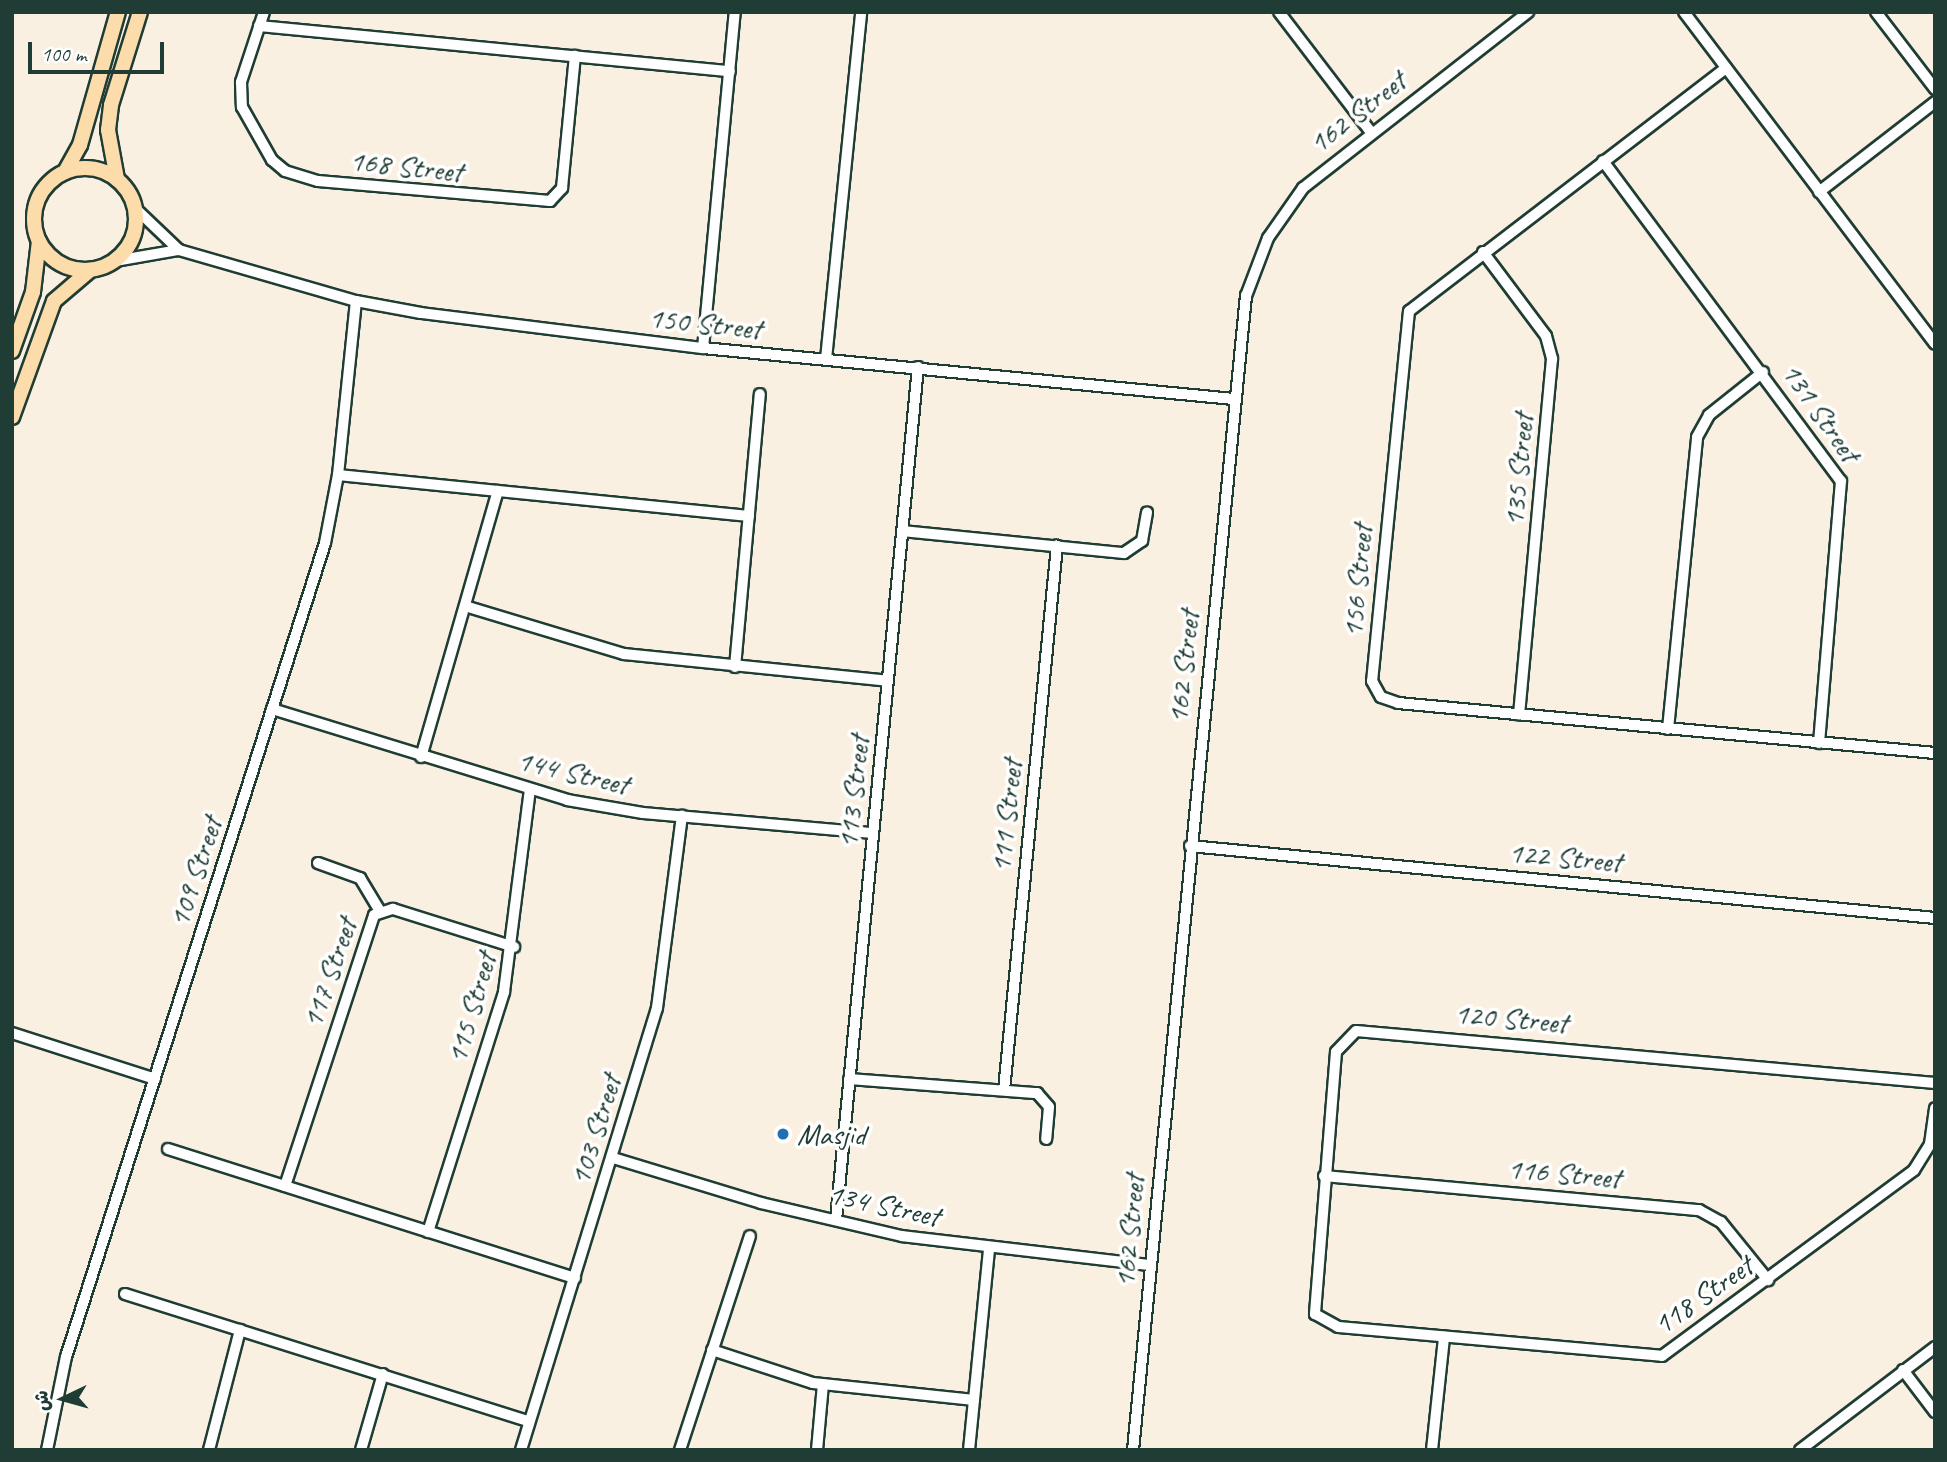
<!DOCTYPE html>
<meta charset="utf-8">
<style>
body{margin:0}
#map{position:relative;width:1947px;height:1462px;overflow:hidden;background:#faf0e2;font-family:Caveat,"Playpen Sans Arabic",sans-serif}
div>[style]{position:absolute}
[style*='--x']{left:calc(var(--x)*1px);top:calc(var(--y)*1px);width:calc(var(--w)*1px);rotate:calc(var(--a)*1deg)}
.roads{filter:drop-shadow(2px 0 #1f3d34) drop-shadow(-2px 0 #1f3d34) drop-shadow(0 2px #1f3d34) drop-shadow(0 -2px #1f3d34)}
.street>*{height:10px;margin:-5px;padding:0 5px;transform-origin:5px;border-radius:5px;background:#fff}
.primary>*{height:14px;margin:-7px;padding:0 7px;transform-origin:7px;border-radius:7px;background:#fddcac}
.primary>.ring{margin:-7px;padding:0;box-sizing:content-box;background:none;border:14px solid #fddcac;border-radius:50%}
.dots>*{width:19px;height:19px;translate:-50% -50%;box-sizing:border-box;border:4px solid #fff;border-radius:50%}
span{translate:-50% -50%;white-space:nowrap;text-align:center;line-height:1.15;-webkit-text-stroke:7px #fff;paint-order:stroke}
.street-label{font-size:30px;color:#1f3d34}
.poi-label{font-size:30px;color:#1f3d34}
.left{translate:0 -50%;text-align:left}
.frame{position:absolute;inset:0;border:14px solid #1f3d34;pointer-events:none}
.north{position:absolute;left:28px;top:1364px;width:70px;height:70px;-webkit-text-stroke:5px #fff;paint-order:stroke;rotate:265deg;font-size:19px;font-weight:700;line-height:28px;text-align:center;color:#1f3d34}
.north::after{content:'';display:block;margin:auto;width:24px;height:32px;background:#1f3d34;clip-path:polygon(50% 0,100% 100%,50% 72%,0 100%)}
.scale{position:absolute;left:28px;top:42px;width:136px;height:32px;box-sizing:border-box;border:4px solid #1f3d34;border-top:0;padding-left:9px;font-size:21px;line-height:24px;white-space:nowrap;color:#1f3d34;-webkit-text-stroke:5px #fff;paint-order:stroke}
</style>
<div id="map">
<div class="roads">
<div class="street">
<i style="--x:264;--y:12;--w:74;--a:108.2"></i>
<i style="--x:241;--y:82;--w:25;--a:88"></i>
<i style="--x:242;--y:107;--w:61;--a:60.5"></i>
<i style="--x:272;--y:160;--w:17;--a:40"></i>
<i style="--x:285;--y:171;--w:34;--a:17"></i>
<i style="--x:318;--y:181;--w:233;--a:4.9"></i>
<i style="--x:550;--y:201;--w:18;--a:-47"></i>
<i style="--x:562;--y:188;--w:133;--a:-84.4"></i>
<i style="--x:1279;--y:12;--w:150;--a:52.6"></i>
<i style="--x:1684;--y:12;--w:416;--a:52.9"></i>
<i style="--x:1876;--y:12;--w:97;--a:52.5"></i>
<i style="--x:259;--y:26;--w:473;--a:5.5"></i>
<i style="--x:1726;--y:68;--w:399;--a:142.5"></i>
<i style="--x:1409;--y:311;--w:372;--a:95.7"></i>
<i style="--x:1372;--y:681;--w:18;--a:61"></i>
<i style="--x:1381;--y:697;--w:18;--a:19"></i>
<i style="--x:1398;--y:703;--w:539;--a:5.32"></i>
<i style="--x:1603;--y:161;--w:399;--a:53.4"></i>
<i style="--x:1841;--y:481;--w:263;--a:94.8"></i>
<i style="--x:1819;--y:192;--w:147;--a:-37.8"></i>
<i style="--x:135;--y:208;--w:61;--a:43.7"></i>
<i style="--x:179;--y:250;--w:184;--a:16.1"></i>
<i style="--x:356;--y:301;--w:66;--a:10.5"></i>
<i style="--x:421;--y:313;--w:284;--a:7.1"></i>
<i style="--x:703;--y:348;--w:533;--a:5.49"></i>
<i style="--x:1483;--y:252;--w:105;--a:53.1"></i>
<i style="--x:1546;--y:336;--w:24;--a:75"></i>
<i style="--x:1552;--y:359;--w:357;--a:95.3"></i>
<i style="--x:115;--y:261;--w:65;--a:-9.8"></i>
<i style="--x:703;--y:348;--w:338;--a:-84.6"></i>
<i style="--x:826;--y:359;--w:349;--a:-84.2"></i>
<i style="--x:338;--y:475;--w:413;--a:5.7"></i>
<i style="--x:902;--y:531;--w:223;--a:5.7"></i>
<i style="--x:1124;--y:553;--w:22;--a:-34"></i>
<i style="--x:1142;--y:541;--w:29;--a:-80"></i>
<i style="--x:468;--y:607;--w:163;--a:16.8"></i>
<i style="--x:624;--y:654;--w:265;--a:5.8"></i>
<i style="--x:735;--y:667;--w:274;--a:-84.8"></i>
<i style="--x:272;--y:709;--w:309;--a:17.1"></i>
<i style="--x:567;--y:800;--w:77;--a:9.7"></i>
<i style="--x:643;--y:813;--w:231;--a:5"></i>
<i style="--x:1668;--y:729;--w:293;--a:-84.3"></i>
<i style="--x:1697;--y:437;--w:25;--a:-61"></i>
<i style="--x:1709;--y:415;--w:69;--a:-38.5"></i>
<i style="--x:421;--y:757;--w:277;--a:-73.9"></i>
<i style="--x:1190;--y:846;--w:748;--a:5.52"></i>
<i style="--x:318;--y:863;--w:45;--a:19.7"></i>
<i style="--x:360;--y:878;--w:39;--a:59"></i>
<i style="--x:12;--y:1033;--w:150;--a:17.8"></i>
<i style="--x:849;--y:1079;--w:189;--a:4.3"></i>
<i style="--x:1037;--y:1093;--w:18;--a:49"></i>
<i style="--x:1049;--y:1107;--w:32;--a:95"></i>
<i style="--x:1935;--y:1083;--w:581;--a:-174.87"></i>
<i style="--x:1356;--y:1031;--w:29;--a:134"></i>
<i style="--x:1336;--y:1052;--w:263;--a:94.6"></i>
<i style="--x:1315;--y:1314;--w:26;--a:29"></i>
<i style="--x:1338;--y:1327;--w:325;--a:5.1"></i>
<i style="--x:1662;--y:1356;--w:313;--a:-36.4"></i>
<i style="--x:1914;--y:1170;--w:31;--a:-58"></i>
<i style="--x:1930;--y:1144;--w:36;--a:-82"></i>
<i style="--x:1004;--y:1090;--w:547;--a:-84.44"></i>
<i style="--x:168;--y:1149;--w:427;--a:17.6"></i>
<i style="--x:613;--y:1158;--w:155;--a:16.9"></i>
<i style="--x:761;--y:1203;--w:145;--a:13.2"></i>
<i style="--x:902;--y:1236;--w:250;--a:6.7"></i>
<i style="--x:1324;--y:1176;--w:377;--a:5.2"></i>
<i style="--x:1699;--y:1210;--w:25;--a:29"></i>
<i style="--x:1721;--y:1222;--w:75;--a:51"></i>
<i style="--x:285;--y:1186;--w:285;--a:-71.8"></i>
<i style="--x:374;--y:915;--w:20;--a:-18"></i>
<i style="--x:393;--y:909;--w:127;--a:17.4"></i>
<i style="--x:836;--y:1220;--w:857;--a:-84.51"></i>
<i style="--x:428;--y:1232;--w:252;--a:-72.4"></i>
<i style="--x:504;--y:992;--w:204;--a:-82.7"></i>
<i style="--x:125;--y:1294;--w:423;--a:17.5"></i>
<i style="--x:712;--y:1350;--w:106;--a:18.1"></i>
<i style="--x:813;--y:1383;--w:162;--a:6"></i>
<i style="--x:1903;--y:1370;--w:53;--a:52.7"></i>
<i style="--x:47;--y:1450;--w:95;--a:-78.5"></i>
<i style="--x:66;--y:1357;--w:854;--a:-72.35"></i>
<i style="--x:325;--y:543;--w:69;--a:-79.2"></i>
<i style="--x:338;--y:475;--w:175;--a:-84.1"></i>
<i style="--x:209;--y:1450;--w:124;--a:-75.5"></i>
<i style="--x:361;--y:1450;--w:79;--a:-73.9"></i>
<i style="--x:521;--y:1450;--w:462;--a:-72.9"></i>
<i style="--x:657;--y:1008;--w:194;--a:-82.6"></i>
<i style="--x:680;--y:1450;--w:225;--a:-71.9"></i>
<i style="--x:817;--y:1450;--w:66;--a:-84.8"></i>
<i style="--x:969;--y:1450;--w:203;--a:-84.3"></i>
<i style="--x:1133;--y:1450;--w:1160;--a:-84.41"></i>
<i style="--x:1246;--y:296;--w:62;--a:-69.2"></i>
<i style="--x:1268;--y:238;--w:61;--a:-55"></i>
<i style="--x:1303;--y:188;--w:286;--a:-38"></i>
<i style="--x:1432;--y:1450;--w:114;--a:-83.9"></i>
<i style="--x:1800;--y:1450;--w:170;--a:-37.3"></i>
</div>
<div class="primary">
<i class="ring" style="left:34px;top:168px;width:88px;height:88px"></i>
<i style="--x:65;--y:172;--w:31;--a:-61"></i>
<i style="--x:80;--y:145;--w:138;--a:-74.1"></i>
<i style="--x:117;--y:179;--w:50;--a:-100.4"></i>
<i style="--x:108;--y:130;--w:25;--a:-83"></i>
<i style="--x:111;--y:105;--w:97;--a:-72.7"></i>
<i style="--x:12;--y:351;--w:63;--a:-70.4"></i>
<i style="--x:33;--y:292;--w:51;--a:-83.3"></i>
<i style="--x:12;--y:417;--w:123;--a:-70.1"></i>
<i style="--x:54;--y:301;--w:46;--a:-40.6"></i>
</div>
</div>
<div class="dots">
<i style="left:783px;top:1134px;background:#1f6fb2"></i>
</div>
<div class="street-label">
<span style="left:1357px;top:112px;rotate:-38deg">162 Street</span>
<span style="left:406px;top:166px;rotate:6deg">168 Street</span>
<span style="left:705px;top:323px;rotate:6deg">150 Street</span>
<span style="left:1821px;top:412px;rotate:55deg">131 Street</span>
<span style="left:1518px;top:470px;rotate:-85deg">135 Street</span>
<span style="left:1357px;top:581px;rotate:-85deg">156 Street</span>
<span style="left:1183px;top:667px;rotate:-84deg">162 Street</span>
<span style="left:573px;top:772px;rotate:13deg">144 Street</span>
<span style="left:853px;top:792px;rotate:-84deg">113 Street</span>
<span style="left:1006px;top:816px;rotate:-84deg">111 Street</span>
<span style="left:1565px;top:857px;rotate:5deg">122 Street</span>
<span style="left:195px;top:872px;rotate:-72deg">109 Street</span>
<span style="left:329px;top:973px;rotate:-71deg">117 Street</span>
<span style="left:471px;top:1008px;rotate:-74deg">115 Street</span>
<span style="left:1511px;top:1018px;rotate:5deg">120 Street</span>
<span style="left:595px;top:1130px;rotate:-73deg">103 Street</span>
<span style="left:1564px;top:1173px;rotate:5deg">116 Street</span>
<span style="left:884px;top:1205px;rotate:12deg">134 Street</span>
<span style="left:1129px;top:1231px;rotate:-85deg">162 Street</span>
<span style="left:1703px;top:1295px;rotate:-35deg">118 Street</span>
</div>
<div class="poi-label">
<span class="left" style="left:797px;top:1134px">Masjid</span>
</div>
<div class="frame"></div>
<div class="north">ش</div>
<div class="scale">100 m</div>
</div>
